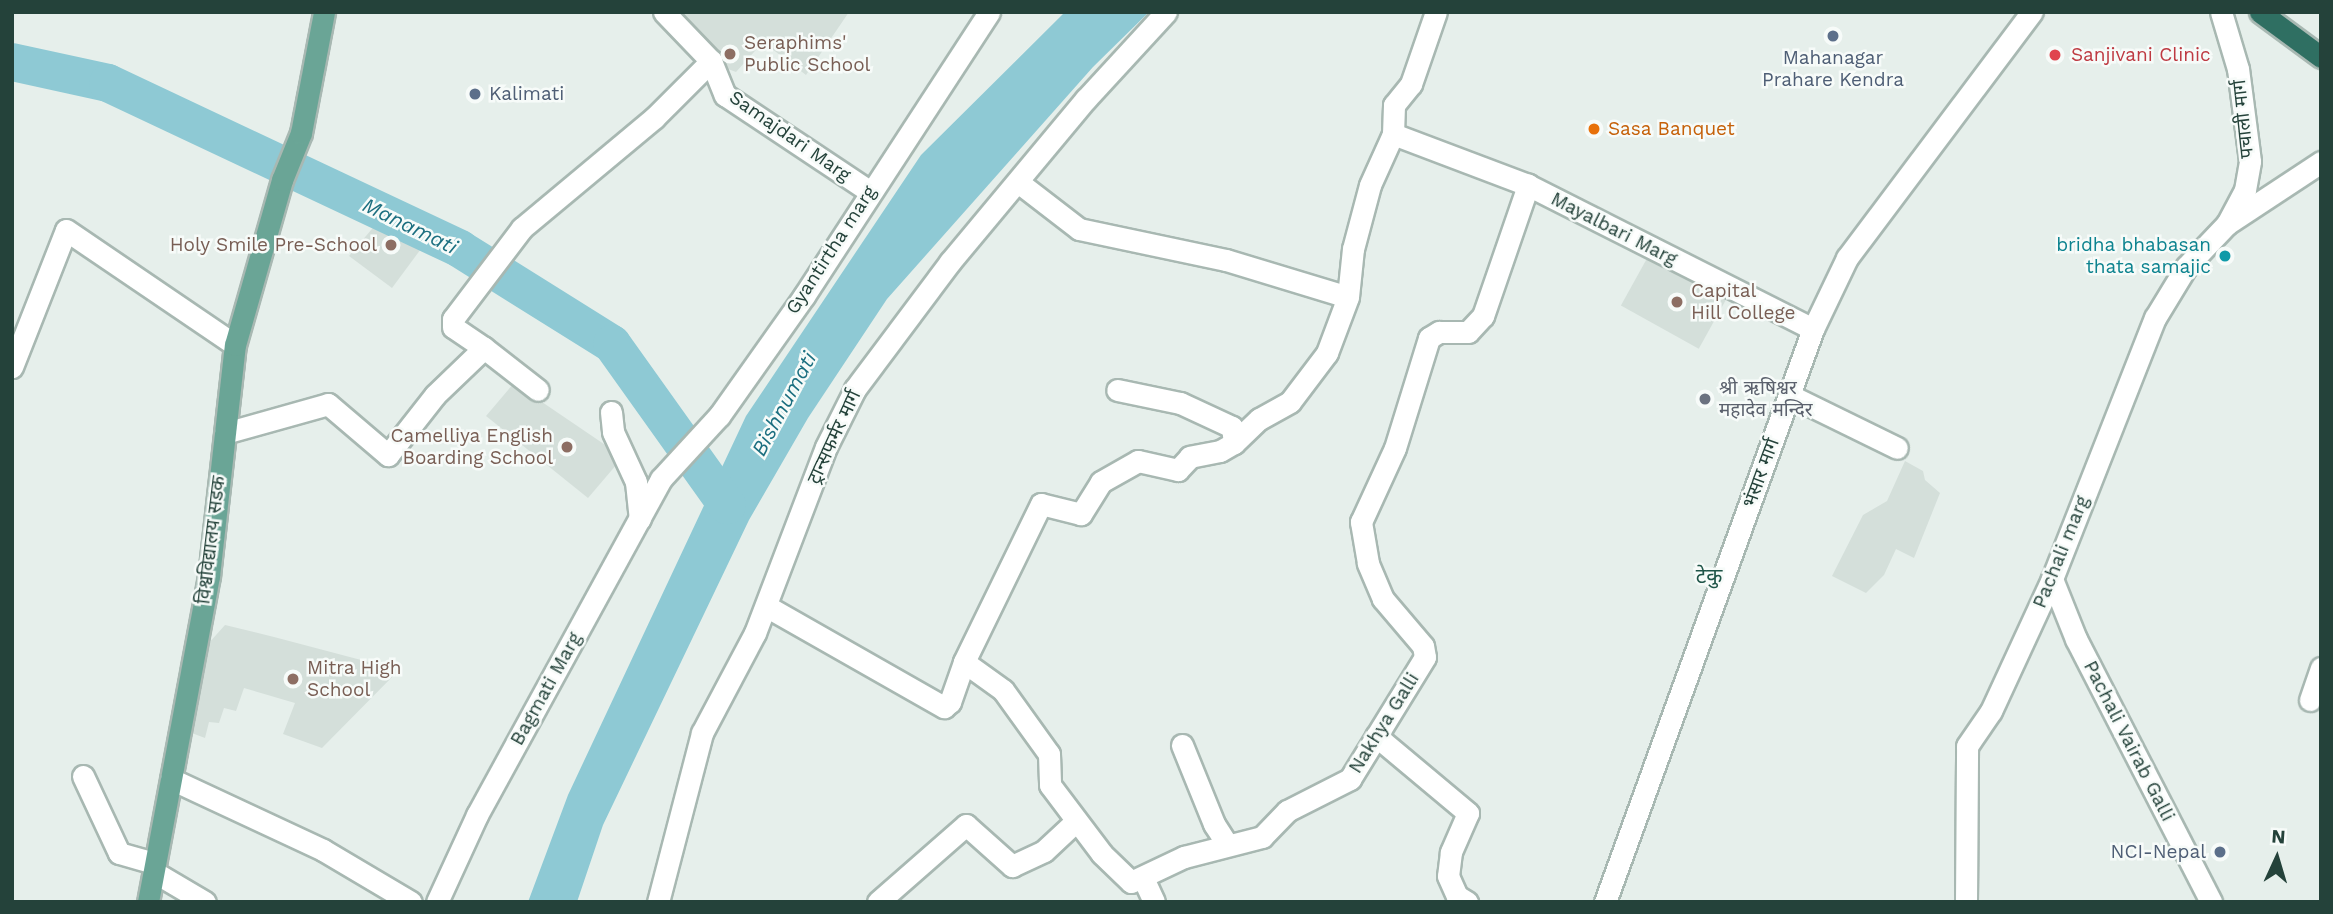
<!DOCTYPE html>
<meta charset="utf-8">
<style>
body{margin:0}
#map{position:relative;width:2333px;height:914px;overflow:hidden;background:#e6efeb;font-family:"Work Sans","Noto Sans Devanagari",sans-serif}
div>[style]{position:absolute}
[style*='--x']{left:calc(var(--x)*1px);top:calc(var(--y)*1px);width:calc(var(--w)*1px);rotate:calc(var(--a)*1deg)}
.built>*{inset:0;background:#d4dfda;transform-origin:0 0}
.water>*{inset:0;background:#8ec9d4}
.river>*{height:38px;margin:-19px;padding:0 19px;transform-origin:19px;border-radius:19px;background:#8ec9d4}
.roads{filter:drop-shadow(2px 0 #a8b8b2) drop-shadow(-2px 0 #a8b8b2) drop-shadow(0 2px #a8b8b2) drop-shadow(0 -2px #a8b8b2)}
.street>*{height:21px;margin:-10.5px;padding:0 10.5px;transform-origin:10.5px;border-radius:10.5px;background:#fff}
.secondary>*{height:21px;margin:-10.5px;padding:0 10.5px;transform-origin:10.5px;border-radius:10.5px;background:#fff}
.primary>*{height:21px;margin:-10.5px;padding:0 10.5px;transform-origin:10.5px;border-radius:10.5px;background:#6aa596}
.highway>*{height:21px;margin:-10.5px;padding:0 10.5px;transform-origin:10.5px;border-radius:10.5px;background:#2f6f62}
.dots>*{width:19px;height:19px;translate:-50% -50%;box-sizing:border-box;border:4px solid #f7fbf9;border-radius:50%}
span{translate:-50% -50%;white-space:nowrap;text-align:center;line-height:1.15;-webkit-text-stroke:5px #f7fbf9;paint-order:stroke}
.education-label{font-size:19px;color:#785e54}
.left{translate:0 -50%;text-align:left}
.right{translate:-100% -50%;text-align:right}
.health-label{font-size:19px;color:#be3a42}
.service-label{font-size:19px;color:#4e5e75}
.street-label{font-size:19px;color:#24423a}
.food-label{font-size:19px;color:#c56008}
.culture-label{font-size:19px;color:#0d838f}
.worship-label{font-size:19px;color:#5b616d}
.water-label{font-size:21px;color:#1c6f80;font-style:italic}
.neighbourhood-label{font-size:21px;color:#1f5548}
.frame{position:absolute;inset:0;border:14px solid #24423a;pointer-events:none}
.north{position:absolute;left:2242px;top:823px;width:70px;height:70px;-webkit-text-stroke:5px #f7fbf9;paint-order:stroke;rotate:4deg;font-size:19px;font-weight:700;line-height:28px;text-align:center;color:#24423a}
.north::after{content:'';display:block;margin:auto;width:24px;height:32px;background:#24423a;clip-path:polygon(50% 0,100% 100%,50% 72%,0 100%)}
</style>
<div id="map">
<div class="built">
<i style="clip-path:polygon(670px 12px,849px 12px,806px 75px,763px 42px,736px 72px,720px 66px)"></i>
<i style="clip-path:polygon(388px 210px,432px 234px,392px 288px,349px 256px)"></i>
<i style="left:1650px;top:253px;width:89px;height:60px;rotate:29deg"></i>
<i style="clip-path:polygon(514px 383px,623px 457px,588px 498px,486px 416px)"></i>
<i style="clip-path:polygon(1905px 461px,1923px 471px,1925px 480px,1940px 493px,1914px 558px,1896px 549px,1884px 575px,1866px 593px,1832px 576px,1863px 515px,1887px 501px)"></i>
<i style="clip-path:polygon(225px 625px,274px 637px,399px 670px,322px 748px,283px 734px,295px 703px,244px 688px,236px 711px,224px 708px,219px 723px,209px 722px,205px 738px,189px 732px,199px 654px)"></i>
</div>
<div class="water">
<i style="clip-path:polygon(1065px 12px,1149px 12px,1093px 67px,887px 299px,808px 418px,749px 520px,603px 825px,577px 902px,528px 902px,568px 795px,746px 416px,921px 155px)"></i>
</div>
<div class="river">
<i style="--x:12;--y:62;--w:98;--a:12.3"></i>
<i style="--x:108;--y:83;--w:389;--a:25.2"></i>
<i style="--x:460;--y:249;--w:179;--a:32"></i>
<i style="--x:612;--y:344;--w:198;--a:54.5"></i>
</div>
<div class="roads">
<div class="street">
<i style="--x:664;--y:12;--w:68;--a:46.2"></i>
<i style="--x:711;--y:61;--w:37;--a:68"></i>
<i style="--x:725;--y:95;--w:173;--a:33.7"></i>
<i style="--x:1393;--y:134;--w:144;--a:20.7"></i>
<i style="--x:1528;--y:185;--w:319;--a:26.8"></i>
<i style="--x:1018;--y:182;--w:77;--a:37.6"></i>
<i style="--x:1079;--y:229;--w:150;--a:11.9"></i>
<i style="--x:1226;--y:260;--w:127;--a:16.9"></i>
<i style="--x:1348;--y:297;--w:60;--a:110.6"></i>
<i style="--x:1327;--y:353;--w:61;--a:127.1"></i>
<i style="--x:1290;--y:402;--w:35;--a:151"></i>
<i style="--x:1259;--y:419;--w:35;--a:136"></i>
<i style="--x:1234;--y:443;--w:16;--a:-97"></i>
<i style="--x:1232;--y:427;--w:57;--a:-155.2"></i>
<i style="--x:1180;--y:403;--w:64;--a:-168.3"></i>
<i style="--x:2227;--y:224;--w:113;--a:-33.4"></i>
<i style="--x:1348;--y:297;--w:48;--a:-84.1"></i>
<i style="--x:1353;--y:249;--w:66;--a:-75.1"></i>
<i style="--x:1370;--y:185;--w:56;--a:-65.7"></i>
<i style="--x:1393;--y:134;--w:29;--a:-88"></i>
<i style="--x:1394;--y:105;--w:27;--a:-51"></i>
<i style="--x:1411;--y:84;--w:76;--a:-70.9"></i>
<i style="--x:484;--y:348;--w:68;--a:37.9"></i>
<i style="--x:12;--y:367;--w:147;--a:-68.5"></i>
<i style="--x:66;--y:230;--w:204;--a:34.2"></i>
<i style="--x:1789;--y:395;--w:120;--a:26.1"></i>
<i style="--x:611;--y:412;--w:20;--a:84"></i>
<i style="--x:613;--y:432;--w:55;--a:65.3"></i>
<i style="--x:636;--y:482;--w:37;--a:84"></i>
<i style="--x:225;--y:433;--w:107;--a:-15.7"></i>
<i style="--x:328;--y:404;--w:79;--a:40.4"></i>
<i style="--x:388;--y:455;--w:76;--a:-51.9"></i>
<i style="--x:435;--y:395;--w:68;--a:-43.8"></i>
<i style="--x:484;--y:348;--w:37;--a:-146"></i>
<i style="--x:453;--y:327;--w:8;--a:-90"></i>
<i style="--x:453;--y:319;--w:114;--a:-52.8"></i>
<i style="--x:522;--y:228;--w:172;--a:-39.8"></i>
<i style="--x:654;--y:118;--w:81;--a:-45"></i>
<i style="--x:1234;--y:443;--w:16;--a:150"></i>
<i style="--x:1220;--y:451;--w:31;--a:169"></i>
<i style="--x:1190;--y:457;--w:18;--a:133"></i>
<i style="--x:1178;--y:470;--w:41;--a:-167.3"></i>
<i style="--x:1138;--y:461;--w:43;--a:150.4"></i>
<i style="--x:1101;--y:482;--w:38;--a:122"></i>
<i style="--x:1081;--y:514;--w:41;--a:-166"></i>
<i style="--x:1041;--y:504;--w:176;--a:116"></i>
<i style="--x:964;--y:662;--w:48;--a:35.7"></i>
<i style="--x:1003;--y:690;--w:79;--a:54.3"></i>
<i style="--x:1049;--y:754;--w:31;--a:88"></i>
<i style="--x:1050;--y:785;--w:86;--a:53"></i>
<i style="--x:1102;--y:854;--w:40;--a:44"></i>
<i style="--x:1131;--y:882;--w:59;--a:-25.3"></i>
<i style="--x:1184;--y:857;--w:81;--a:-14.4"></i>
<i style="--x:1262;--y:837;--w:36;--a:-46"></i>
<i style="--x:1287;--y:811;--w:71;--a:-26.9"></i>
<i style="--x:1350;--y:779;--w:143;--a:-58.4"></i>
<i style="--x:1425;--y:657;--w:11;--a:-100"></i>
<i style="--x:1423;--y:646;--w:62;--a:-130.4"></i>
<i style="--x:1383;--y:599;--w:39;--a:-113"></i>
<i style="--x:1368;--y:563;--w:42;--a:-99.7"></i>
<i style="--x:1361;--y:522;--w:81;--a:-65.3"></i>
<i style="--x:1395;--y:448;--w:115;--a:-72.8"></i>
<i style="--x:1429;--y:338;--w:12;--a:-31"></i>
<i style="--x:1439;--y:332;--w:29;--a:0"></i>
<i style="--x:1468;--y:332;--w:22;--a:-47"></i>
<i style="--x:1483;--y:316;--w:139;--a:-71"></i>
<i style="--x:2052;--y:579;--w:65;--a:68.2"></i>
<i style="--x:2076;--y:639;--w:296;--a:62.8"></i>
<i style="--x:766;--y:606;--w:205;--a:29.6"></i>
<i style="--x:944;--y:707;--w:8;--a:-40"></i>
<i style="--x:950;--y:702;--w:42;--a:-70.7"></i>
<i style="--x:2310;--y:700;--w:34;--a:-71"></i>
<i style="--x:1376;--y:736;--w:120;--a:39.9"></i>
<i style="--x:1468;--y:813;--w:43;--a:113.6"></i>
<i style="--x:1451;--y:852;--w:24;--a:97"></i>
<i style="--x:1448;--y:876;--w:22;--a:66"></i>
<i style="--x:1457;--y:896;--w:12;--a:31"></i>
<i style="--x:1182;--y:745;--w:85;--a:67.9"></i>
<i style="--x:1214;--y:824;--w:24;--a:57"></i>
<i style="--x:83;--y:776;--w:85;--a:64.9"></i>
<i style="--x:119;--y:853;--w:37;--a:16"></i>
<i style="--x:171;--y:779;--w:168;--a:25"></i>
<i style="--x:323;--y:850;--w:102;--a:30.6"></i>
<i style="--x:154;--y:872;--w:59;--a:30.5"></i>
<i style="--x:1143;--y:878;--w:26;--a:65"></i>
<i style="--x:437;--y:902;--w:96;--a:-65.3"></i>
<i style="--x:477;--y:815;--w:383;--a:-61.3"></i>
<i style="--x:661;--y:479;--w:86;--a:-47.4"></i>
<i style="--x:719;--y:416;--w:147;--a:-54.7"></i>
<i style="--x:804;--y:296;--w:339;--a:-56.9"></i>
<i style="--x:878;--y:902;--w:117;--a:-41.2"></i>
<i style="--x:966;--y:825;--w:62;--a:41.7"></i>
<i style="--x:1012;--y:866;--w:35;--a:-25"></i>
<i style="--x:1044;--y:851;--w:42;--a:-43.1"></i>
</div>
<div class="secondary">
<i style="--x:658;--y:902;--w:175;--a:-75.4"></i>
<i style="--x:702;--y:733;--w:113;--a:-62.1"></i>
<i style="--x:755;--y:633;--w:199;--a:-69.1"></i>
<i style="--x:826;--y:447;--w:65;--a:-63.4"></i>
<i style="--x:855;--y:389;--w:159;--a:-53.2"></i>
<i style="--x:950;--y:262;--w:212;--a:-50.2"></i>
<i style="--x:1086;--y:99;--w:118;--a:-47.4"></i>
<i style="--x:1605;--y:902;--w:610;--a:-70.05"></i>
<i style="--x:1813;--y:329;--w:79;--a:-64.4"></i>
<i style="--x:1847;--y:258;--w:308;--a:-53.1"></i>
<i style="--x:1966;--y:902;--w:156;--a:-89.6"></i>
<i style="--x:1967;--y:746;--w:42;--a:-55.6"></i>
<i style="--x:1991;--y:711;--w:145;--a:-65.2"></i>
<i style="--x:2052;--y:579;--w:281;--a:-68.5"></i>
<i style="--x:2155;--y:318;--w:60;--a:-58.7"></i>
<i style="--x:2186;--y:267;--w:59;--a:-46.4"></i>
<i style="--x:2227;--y:224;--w:38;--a:-62"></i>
<i style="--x:2245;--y:190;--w:29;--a:-80"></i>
<i style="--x:2250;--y:161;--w:93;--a:-97.4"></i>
<i style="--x:2238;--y:69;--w:59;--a:-106.6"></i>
</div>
<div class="primary">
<i style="--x:148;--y:902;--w:332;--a:-79.4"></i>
<i style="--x:209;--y:576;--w:232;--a:-83.6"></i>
<i style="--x:235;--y:345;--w:172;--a:-74.1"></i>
<i style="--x:282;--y:180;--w:51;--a:-68"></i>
<i style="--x:301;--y:133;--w:123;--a:-79.2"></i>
</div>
<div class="highway">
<i style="--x:2260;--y:12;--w:76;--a:36.4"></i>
</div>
</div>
<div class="dots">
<i style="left:1833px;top:36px;background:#5c6f8a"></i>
<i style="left:730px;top:54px;background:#8d6e63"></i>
<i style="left:2055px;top:55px;background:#e0444e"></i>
<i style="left:475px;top:94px;background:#5c6f8a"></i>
<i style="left:1594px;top:129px;background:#e8710a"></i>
<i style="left:391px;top:245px;background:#8d6e63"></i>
<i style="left:2225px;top:256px;background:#0f9aa8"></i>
<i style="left:1677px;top:302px;background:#8d6e63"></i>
<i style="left:1705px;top:399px;background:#6b7280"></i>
<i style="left:567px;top:447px;background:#8d6e63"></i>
<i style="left:293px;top:679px;background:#8d6e63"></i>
<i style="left:2220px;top:852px;background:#5c6f8a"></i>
</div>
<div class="education-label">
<span class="left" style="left:744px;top:54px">Seraphims'<br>Public School</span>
<span class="right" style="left:377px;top:245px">Holy Smile Pre-School</span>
<span class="left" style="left:1691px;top:302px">Capital<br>Hill College</span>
<span class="right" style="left:553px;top:447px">Camelliya English<br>Boarding School</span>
<span class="left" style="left:307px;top:679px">Mitra High<br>School</span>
</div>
<div class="health-label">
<span class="left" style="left:2071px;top:55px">Sanjivani Clinic</span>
</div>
<div class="service-label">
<span style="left:1833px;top:69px">Mahanagar<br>Prahare Kendra</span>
<span class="left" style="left:489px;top:94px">Kalimati</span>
<span class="right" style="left:2206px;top:852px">NCI-Nepal</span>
</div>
<div class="street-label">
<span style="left:2243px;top:119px;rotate:-96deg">पचाली मार्ग</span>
<span style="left:790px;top:136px;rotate:35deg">Samajdari Marg</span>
<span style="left:1614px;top:229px;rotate:27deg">Mayalbari Marg</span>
<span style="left:831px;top:250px;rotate:-57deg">Gyantirtha marg</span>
<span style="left:834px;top:437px;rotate:-65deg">ट्रान्सफर्मर मार्ग</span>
<span style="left:1761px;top:473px;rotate:-70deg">भंसार मार्ग</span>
<span style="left:211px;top:540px;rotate:-83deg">विश्वविद्यालय सडक</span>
<span style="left:2061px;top:552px;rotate:-68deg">Pachali marg</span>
<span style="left:546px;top:689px;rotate:-61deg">Bagmati Marg</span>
<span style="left:1384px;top:723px;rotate:-58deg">Nakhya Galli</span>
<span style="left:2129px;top:741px;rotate:63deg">Pachali Vairab Galli</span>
</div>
<div class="food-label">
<span class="left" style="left:1608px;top:129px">Sasa Banquet</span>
</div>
<div class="culture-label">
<span class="right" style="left:2211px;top:256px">bridha bhabasan<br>thata samajic</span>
</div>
<div class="worship-label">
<span class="left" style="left:1719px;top:399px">श्री ऋषिश्वर<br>महादेव मन्दिर</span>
</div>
<div class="water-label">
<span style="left:410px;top:226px;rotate:26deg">Manamati</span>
<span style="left:784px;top:404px;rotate:-62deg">Bishnumati</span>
</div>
<div class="neighbourhood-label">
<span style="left:1709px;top:576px">टेकु</span>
</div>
<div class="frame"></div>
<div class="north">N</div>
</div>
